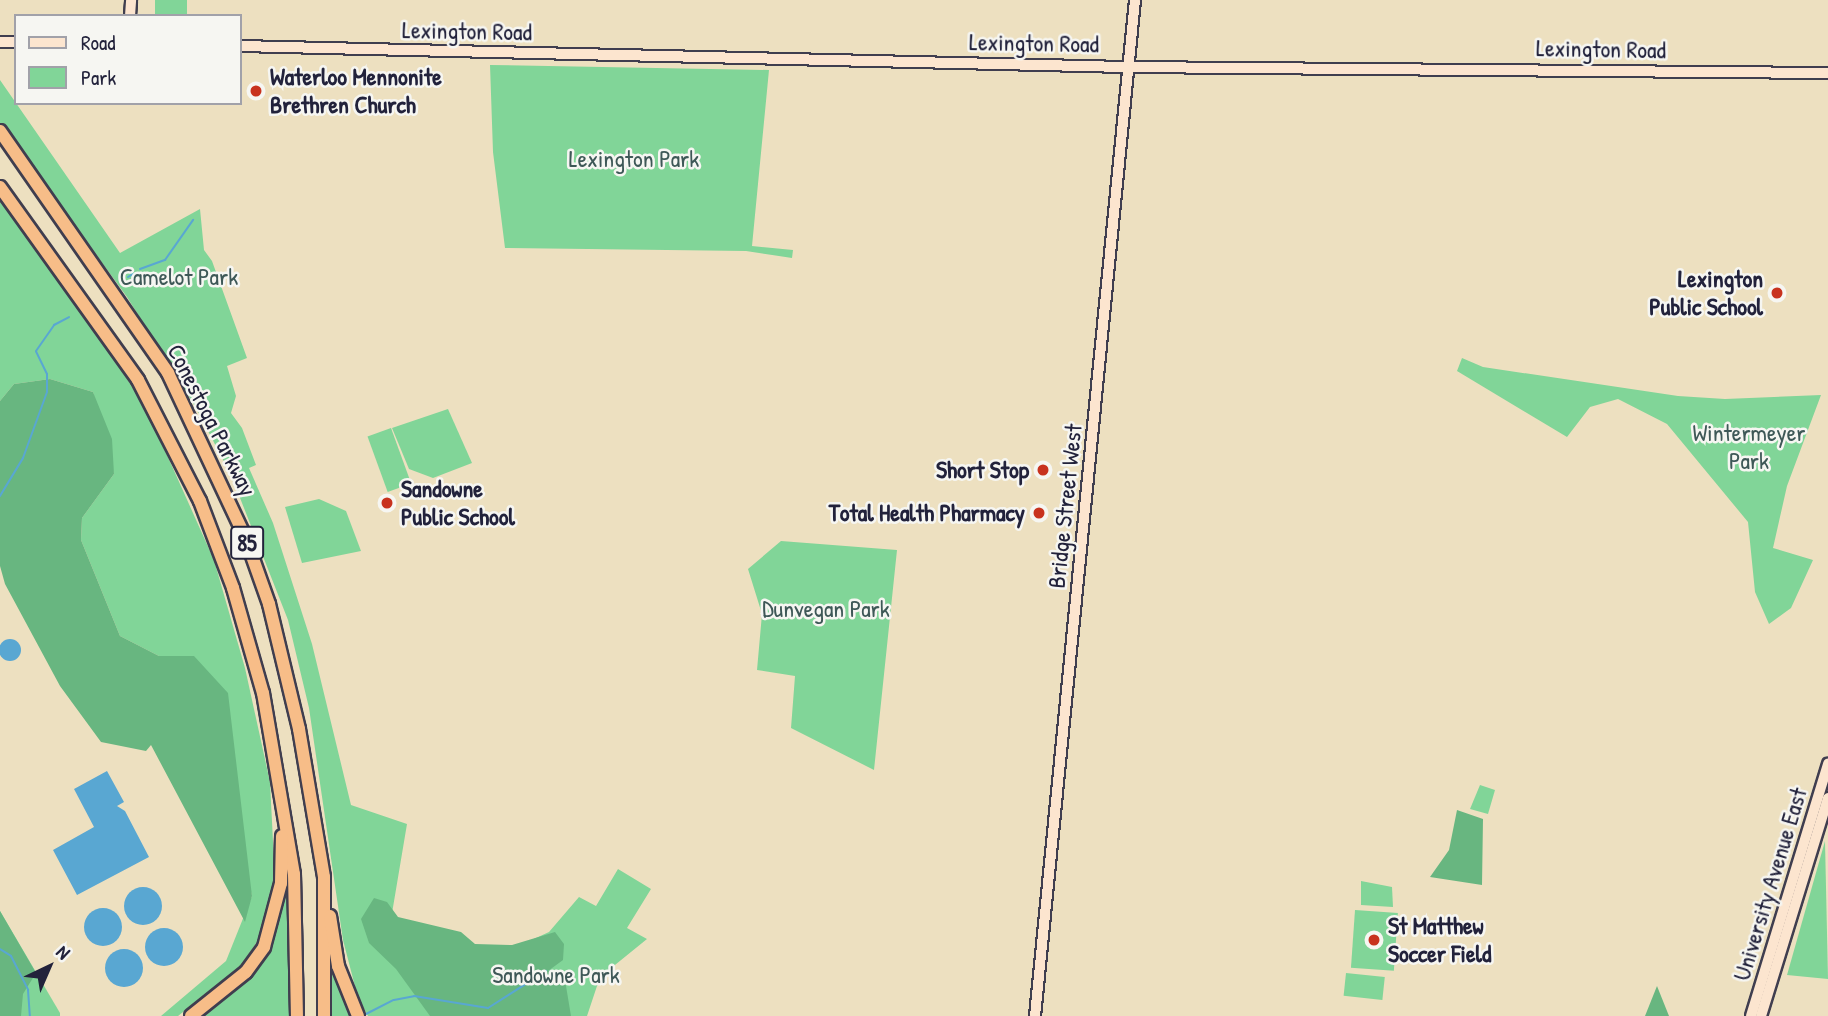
<!DOCTYPE html>
<style>
body{margin:0}
#map{position:relative;width:1828px;height:1016px;overflow:hidden;background:#ede0c0;font-family:"Patrick Hand",sans-serif}
div>[style]{position:absolute}
[style*='--x']{left:calc(var(--x)*1px);top:calc(var(--y)*1px);width:calc(var(--w)*1px);rotate:calc(var(--a)*1deg)}
.green>*{inset:0;background:#81d598;transform-origin:0 0}
.forest>*{inset:0;background:#68b680}
.water>*{inset:0;background:#59a7d2}
.round{border-radius:50%}
.stream>*{height:2px;margin:-1px;padding:0 1px;transform-origin:1px;border-radius:1px;background:#59a7d2}
.roads{filter:drop-shadow(2px 0 #403e4f) drop-shadow(-2px 0 #403e4f) drop-shadow(0 2px #403e4f) drop-shadow(0 -2px #403e4f)}
.secondary>*{height:10px;margin:-5px;padding:0 5px;transform-origin:5px;border-radius:5px;background:#fce5cf}
.highway>*{height:12px;margin:-6px;padding:0 6px;transform-origin:6px;border-radius:6px;background:#f7bd88}
.dots>*{width:19px;height:19px;translate:-50% -50%;box-sizing:border-box;border:4px solid #f6f6f2;border-radius:50%}
span{translate:-50% -50%;white-space:nowrap;text-align:center;line-height:1.15;-webkit-text-stroke:5px #f6f6f2;paint-order:stroke}
.shield-label span{padding:2px 5px;background:#f6f6f2;border:2px solid;border-radius:5px;-webkit-text-stroke-width:0}
.shield-label{font-size:23px;color:#22223b;font-weight:700}
.street-label{font-size:24px;color:#22223b}
.poi-label{font-size:24px;color:#22223b;font-weight:700}
.left{translate:0 -50%;text-align:left}
.right{translate:-100% -50%;text-align:right}
.park-label{font-size:24px;color:#3e5857}
.legend{position:absolute;left:14px;top:14px;width:228px;height:91px;box-sizing:border-box;background:#f6f6f2;border:2px solid #a1a1a9;margin:0;padding:9px 12px;list-style:none;font-size:21px;color:#22223b}
.legend li{display:flex;align-items:center;gap:14px;height:35px}
.legend b{width:35px;border:2px solid #a1a1a9}
.north{position:absolute;left:14px;top:932px;width:70px;height:70px;-webkit-text-stroke:5px #f6f6f2;paint-order:stroke;rotate:44deg;font-size:19px;font-weight:700;line-height:28px;text-align:center;color:#22223b}
.north::after{content:'';display:block;margin:auto;width:24px;height:32px;background:#22223b;clip-path:polygon(50% 0,100% 100%,50% 72%,0 100%)}
</style>
<div id="map">
<div class="green">
<i style="left:155px;top:0;width:32px;height:15px"></i>
<i style="clip-path:polygon(490px 65px,769px 70px,752px 246px,793px 250px,792px 258px,746px 251px,505px 248px,493px 152px)"></i>
<i style="clip-path:polygon(0 80px,120px 253px,200px 209px,204px 250px,212px 261px,247px 358px,227px 366px,236px 396px,231px 413px,242px 428px,256px 465px,249px 468px,273px 523px,312px 644px,351px 805px,407px 824px,389px 931px,445px 953px,512px 949px,549px 932px,579px 897px,596px 906px,618px 869px,651px 889px,627px 928px,647px 939px,610px 969px,597px 986px,587px 1016px,368px 1016px,358px 998px,343px 940px,309px 708px,288px 620px,231px 475px,196px 408px,127px 297px,0 123px)"></i>
<i style="clip-path:polygon(0 198px,80px 306px,146px 408px,214px 560px,245px 668px,270px 782px,275px 881px,261px 936px,240px 967px,178px 1016px,161px 1016px,226px 961px,252px 896px,194px 657px,159px 656px,120px 636px,81px 540px,82px 518px,114px 474px,93px 392px,50px 379px,14px 384px,0 401px)"></i>
<i style="clip-path:polygon(1462px 358px,1483px 367px,1678px 396px,1725px 399px,1821px 395px,1787px 486px,1773px 548px,1813px 560px,1791px 608px,1769px 624px,1755px 592px,1748px 522px,1667px 424px,1618px 399px,1590px 407px,1567px 437px,1457px 371px)"></i>
<i style="clip-path:polygon(448px 409px,472px 463px,433px 478px,409px 469px,392px 428px)"></i>
<i style="left:391px;top:428px;width:59px;height:25px;rotate:70deg"></i>
<i style="clip-path:polygon(319px 499px,346px 511px,361px 551px,302px 563px,285px 507px)"></i>
<i style="clip-path:polygon(781px 541px,897px 550px,874px 770px,791px 728px,795px 676px,757px 670px,762px 614px,748px 569px)"></i>
<i style="clip-path:polygon(1480px 785px,1495px 790px,1488px 814px,1470px 809px)"></i>
<i style="clip-path:polygon(1825px 841px,1828px 979px,1787px 975px)"></i>
<i style="clip-path:polygon(1361px 881px,1392px 887px,1393px 907px,1361px 905px)"></i>
<i style="clip-path:polygon(284px 896px,288px 896px,291px 1016px,195px 1016px,270px 946px)"></i>
<i style="left:1355px;top:910px;width:43px;height:58px;rotate:4deg"></i>
<i style="clip-path:polygon(0 911px,60px 1013px,60px 1016px,0 1016px)"></i>
<i style="clip-path:polygon(335px 969px,340px 992px,351px 1016px,332px 1016px,331px 970px)"></i>
<i style="left:1346px;top:973px;width:39px;height:23px;rotate:6deg"></i>
</div>
<div class="forest">
<i style="clip-path:polygon(50px 379px,93px 392px,112px 439px,114px 474px,82px 518px,81px 540px,120px 636px,159px 656px,194px 656px,228px 693px,252px 896px,245px 922px,151px 745px,146px 751px,101px 742px,60px 686px,5px 584px,0 566px,0 401px,14px 384px)"></i>
<i style="clip-path:polygon(1457px 810px,1483px 819px,1482px 885px,1430px 877px,1449px 850px)"></i>
<i style="clip-path:polygon(374px 898px,387px 902px,398px 917px,461px 932px,475px 944px,512px 945px,555px 932px,564px 944px,563px 960px,548px 971px,559px 971px,565px 980px,571px 1016px,430px 1016px,396px 969px,369px 943px,361px 919px)"></i>
<i style="clip-path:polygon(0 911px,36px 973px,23px 994px,21px 1016px,0 1016px)"></i>
<i style="clip-path:polygon(1657px 986px,1669px 1016px,1645px 1016px)"></i>
</div>
<div class="water">
<i class="round" style="left:-1px;top:639px;width:22px;height:22px"></i>
<i style="clip-path:polygon(107px 771px,124px 802px,117px 806px,125px 811px,149px 857px,77px 895px,53px 850px,94px 827px,74px 789px)"></i>
<i class="round" style="left:124px;top:887px;width:38px;height:38px"></i>
<i class="round" style="left:84px;top:908px;width:38px;height:38px"></i>
<i class="round" style="left:145px;top:928px;width:38px;height:38px"></i>
<i class="round" style="left:105px;top:949px;width:38px;height:38px"></i>
</div>
<div class="stream">
<i style="--x:140;--y:269;--w:27;--a:-20"></i>
<i style="--x:165;--y:260;--w:49;--a:-55"></i>
<i style="--x:128;--y:277;--w:6;--a:-31"></i>
<i style="--x:0;--y:496;--w:44;--a:-58.8"></i>
<i style="--x:23;--y:458;--w:70;--a:-70"></i>
<i style="--x:47;--y:392;--w:18;--a:-90"></i>
<i style="--x:47;--y:374;--w:25;--a:-116"></i>
<i style="--x:36;--y:351;--w:32;--a:-55"></i>
<i style="--x:54;--y:325;--w:17;--a:-28"></i>
<i style="--x:0;--y:949;--w:13;--a:32"></i>
<i style="--x:11;--y:956;--w:38;--a:63"></i>
<i style="--x:28;--y:990;--w:26;--a:86"></i>
<i style="--x:366;--y:1014;--w:31;--a:-27"></i>
<i style="--x:394;--y:1000;--w:20;--a:-11"></i>
<i style="--x:414;--y:996;--w:75;--a:9.2"></i>
<i style="--x:488;--y:1008;--w:69;--a:-32.5"></i>
</div>
<div class="roads">
<div class="secondary">
<i style="--x:130;--y:16;--w:16;--a:-86"></i>
<i style="--x:0;--y:42;--w:16;--a:0"></i>
<i style="--x:240;--y:46;--w:887;--a:1.36"></i>
<i style="--x:1127;--y:67;--w:701;--a:0.49"></i>
<i style="--x:1035;--y:1016;--w:1021;--a:-84.38"></i>
<i style="--x:1751;--y:1016;--w:264;--a:-73"></i>
<i style="--x:1761;--y:1016;--w:228;--a:-72.9"></i>
</div>
<div class="highway">
<i style="--x:0;--y:131;--w:295;--a:55.2"></i>
<i style="--x:168;--y:373;--w:183;--a:64.8"></i>
<i style="--x:246;--y:539;--w:69;--a:70.5"></i>
<i style="--x:269;--y:604;--w:129;--a:76.5"></i>
<i style="--x:299;--y:729;--w:150;--a:80.4"></i>
<i style="--x:324;--y:877;--w:139;--a:90"></i>
<i style="--x:0;--y:187;--w:237;--a:54.4"></i>
<i style="--x:138;--y:380;--w:136;--a:62.9"></i>
<i style="--x:200;--y:501;--w:93;--a:69.2"></i>
<i style="--x:233;--y:588;--w:109;--a:74.1"></i>
<i style="--x:263;--y:693;--w:184;--a:80.3"></i>
<i style="--x:294;--y:874;--w:142;--a:88.8"></i>
<i style="--x:330;--y:916;--w:51;--a:80.9"></i>
<i style="--x:338;--y:966;--w:54;--a:68.2"></i>
<i style="--x:191;--y:1016;--w:70;--a:-38.7"></i>
<i style="--x:246;--y:972;--w:31;--a:-54"></i>
<i style="--x:264;--y:947;--w:66;--a:-75.1"></i>
<i style="--x:281;--y:883;--w:47;--a:-88.8"></i>
</div>
</div>
<div class="dots">
<i style="left:256px;top:91px;background:#c8321e"></i>
<i style="left:1777px;top:293px;background:#c8321e"></i>
<i style="left:1043px;top:470px;background:#c8321e"></i>
<i style="left:387px;top:503px;background:#c8321e"></i>
<i style="left:1039px;top:513px;background:#c8321e"></i>
<i style="left:1374px;top:940px;background:#c8321e"></i>
</div>
<div class="shield-label">
<span style="left:247px;top:543px">85</span>
</div>
<div class="street-label">
<span style="left:467px;top:31px;rotate:1deg">Lexington Road</span>
<span style="left:1034px;top:43px;rotate:1deg">Lexington Road</span>
<span style="left:1601px;top:49px;rotate:1deg">Lexington Road</span>
<span style="left:212px;top:420px;rotate:63deg">Conestoga Parkway</span>
<span style="left:1065px;top:506px;rotate:-84deg">Bridge Street West</span>
<span style="left:1770px;top:884px;rotate:-73deg">University Avenue East</span>
</div>
<div class="poi-label">
<span class="left" style="left:270px;top:91px">Waterloo Mennonite<br>Brethren Church</span>
<span class="right" style="left:1763px;top:293px">Lexington<br>Public School</span>
<span class="right" style="left:1029px;top:470px">Short Stop</span>
<span class="left" style="left:401px;top:503px">Sandowne<br>Public School</span>
<span class="right" style="left:1025px;top:513px">Total Health Pharmacy</span>
<span class="left" style="left:1388px;top:940px">St Matthew<br>Soccer Field</span>
</div>
<div class="park-label">
<span style="left:634px;top:159px">Lexington Park</span>
<span style="left:179px;top:277px">Camelot Park</span>
<span style="left:1749px;top:447px">Wintermeyer<br>Park</span>
<span style="left:826px;top:609px">Dunvegan Park</span>
<span style="left:556px;top:975px">Sandowne Park</span>
</div>
<ul class="legend">
<li><b style="height:9px;background:#fce5cf"></b>Road</li>
<li><b style="height:19px;background:#81d598"></b>Park</li>
</ul>
<div class="north">N</div>
</div>
